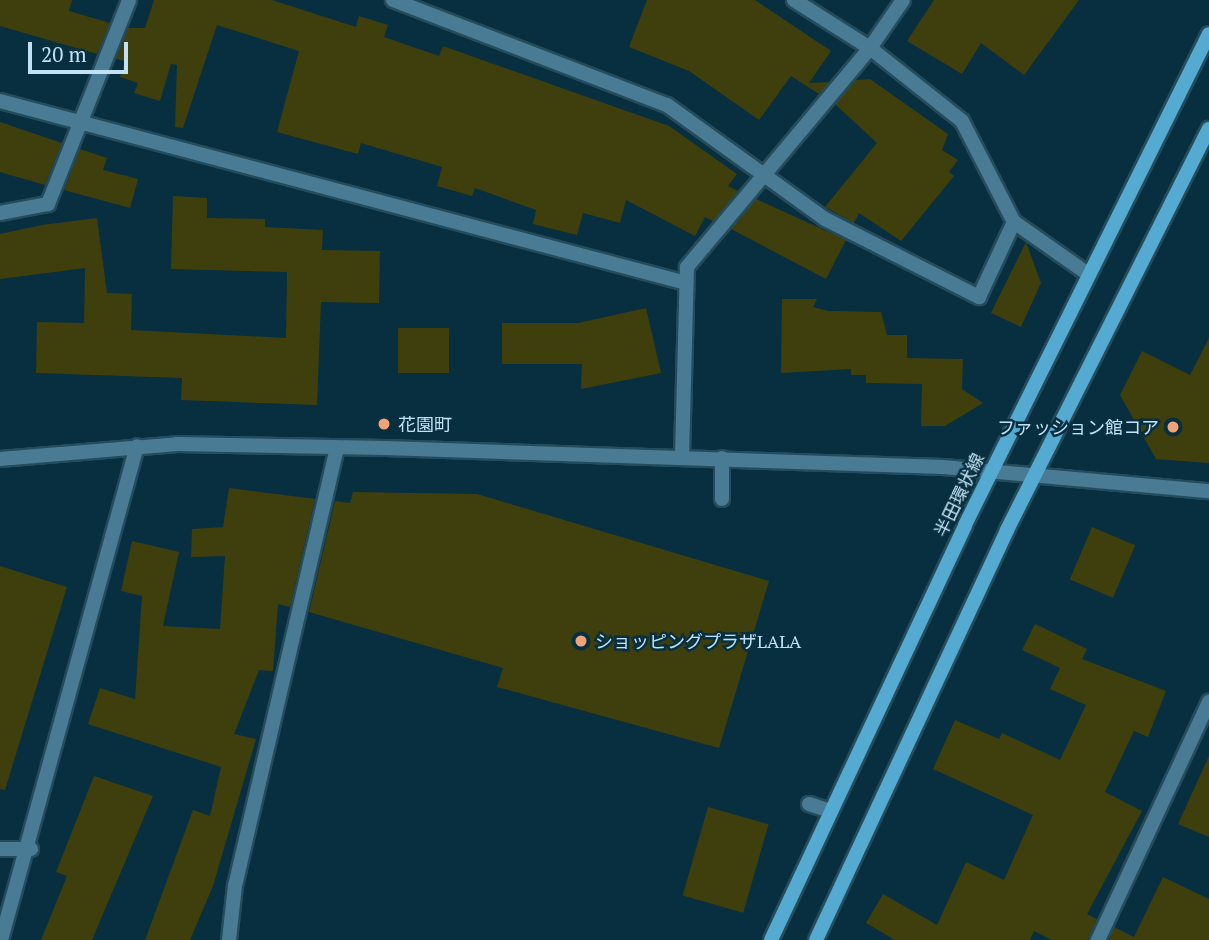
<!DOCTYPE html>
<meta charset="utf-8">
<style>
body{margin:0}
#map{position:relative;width:1209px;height:940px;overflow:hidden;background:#072f3f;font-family:"PT Serif","Noto Sans JP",serif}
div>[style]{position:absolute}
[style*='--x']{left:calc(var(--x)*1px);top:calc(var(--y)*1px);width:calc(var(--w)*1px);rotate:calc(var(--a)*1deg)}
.building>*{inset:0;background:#3f3f0d;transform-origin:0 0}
.roads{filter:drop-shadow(2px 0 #254c5c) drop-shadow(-2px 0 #254c5c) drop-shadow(0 2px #254c5c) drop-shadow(0 -2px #254c5c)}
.service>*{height:14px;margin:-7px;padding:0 7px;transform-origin:7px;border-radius:7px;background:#497c94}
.minor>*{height:14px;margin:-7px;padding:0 7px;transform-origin:7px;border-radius:7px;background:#497c94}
.tertiary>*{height:14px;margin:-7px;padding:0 7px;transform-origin:7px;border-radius:7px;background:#497c94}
.secondary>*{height:14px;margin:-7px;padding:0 7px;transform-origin:7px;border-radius:7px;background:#54aad0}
.dots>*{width:19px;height:19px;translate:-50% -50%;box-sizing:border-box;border:4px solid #072f3f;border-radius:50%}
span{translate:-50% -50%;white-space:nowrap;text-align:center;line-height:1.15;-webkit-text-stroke:5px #072f3f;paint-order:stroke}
.poi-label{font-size:18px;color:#c0e2f3}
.left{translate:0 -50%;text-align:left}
.right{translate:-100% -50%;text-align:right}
.street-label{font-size:18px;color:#c0e2f3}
.scale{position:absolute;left:28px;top:42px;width:100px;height:32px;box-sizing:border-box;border:4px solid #c0e2f3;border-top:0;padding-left:9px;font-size:21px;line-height:24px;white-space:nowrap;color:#c0e2f3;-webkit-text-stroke:5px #072f3f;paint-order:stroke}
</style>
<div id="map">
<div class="building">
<i style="clip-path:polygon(0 0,72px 0,69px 11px,110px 23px,97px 54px,0 26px)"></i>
<i style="clip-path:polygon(154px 0,272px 0,356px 27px,359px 16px,388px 25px,384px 37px,439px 56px,443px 46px,669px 126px,737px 174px,728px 186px,738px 191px,713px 221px,705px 217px,695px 236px,626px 200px,620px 223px,583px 213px,577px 235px,533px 224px,536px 210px,475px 188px,472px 196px,437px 186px,442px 167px,361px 143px,358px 154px,277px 132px,299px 51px,217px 25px,183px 128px,175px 127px,177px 65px,171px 64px,160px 101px,134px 93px,138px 83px,120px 77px,125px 61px,116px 59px,128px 28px,145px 28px)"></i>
<i style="clip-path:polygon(647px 0,755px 0,831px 51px,809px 83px,829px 82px,819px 94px,791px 76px,759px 120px,689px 71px,629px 47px)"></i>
<i style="clip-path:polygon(934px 0,1079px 0,1024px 75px,981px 43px,962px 74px,907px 41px)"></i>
<i style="clip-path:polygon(870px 79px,948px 134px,942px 150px,958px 160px,949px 172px,954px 176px,901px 241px,859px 213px,854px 223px,825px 207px,877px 143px,835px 104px,856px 80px)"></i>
<i style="clip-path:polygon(0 122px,62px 143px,45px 185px,0 172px)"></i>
<i style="clip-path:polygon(80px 149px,107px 158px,103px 170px,138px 179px,130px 208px,64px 190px)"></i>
<i style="clip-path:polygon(173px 196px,207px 198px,207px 218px,265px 219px,265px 227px,323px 230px,322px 250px,380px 251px,379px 303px,321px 302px,317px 405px,181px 400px,182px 378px,36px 373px,37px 322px,84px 323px,85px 268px,0 279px,0 234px,42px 225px,97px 218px,107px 293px,132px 294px,131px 330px,286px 338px,287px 272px,171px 269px)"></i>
<i style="clip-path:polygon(756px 199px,846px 240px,826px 279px,731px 229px)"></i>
<i style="clip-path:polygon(1026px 242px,1041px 283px,1021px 327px,991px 313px)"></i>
<i style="clip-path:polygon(782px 299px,817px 299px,813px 307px,828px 311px,881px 312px,887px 335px,907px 335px,907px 358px,963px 359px,962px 389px,983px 403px,945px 426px,921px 426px,922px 384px,866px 383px,866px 375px,851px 375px,851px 369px,781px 373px)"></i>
<i style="clip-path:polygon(646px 308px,661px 373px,581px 389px,582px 364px,502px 364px,502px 323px,578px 323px)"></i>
<i style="left:398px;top:328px;width:51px;height:45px"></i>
<i style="clip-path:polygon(1209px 338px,1209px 463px,1156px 459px,1120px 395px,1142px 351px,1190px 375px)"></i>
<i style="clip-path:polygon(229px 488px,315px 499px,290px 607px,278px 604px,273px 671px,259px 670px,234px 734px,256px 739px,213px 886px,190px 940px,145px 940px,193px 810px,210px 816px,221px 767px,88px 724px,100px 688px,135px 699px,142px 596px,121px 591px,132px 541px,179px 552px,163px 626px,220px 629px,225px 556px,191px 557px,192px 529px,223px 527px)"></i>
<i style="clip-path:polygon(353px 492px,477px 494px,769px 581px,719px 748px,497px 687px,503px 668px,309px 612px,335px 501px,350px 503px)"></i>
<i style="left:1092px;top:527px;width:47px;height:57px;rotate:23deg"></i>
<i style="clip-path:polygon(0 566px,67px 587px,5px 790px,0 789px)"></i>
<i style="clip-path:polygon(1035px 624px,1087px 649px,1082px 659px,1166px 691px,1148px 737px,1134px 731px,1105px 792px,1142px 811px,1087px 914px,1097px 919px,1088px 940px,1052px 940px,1034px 931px,1030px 940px,895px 940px,866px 923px,883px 894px,937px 925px,966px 862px,1004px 880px,1033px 815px,933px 769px,955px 720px,999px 739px,1002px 733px,1060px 760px,1086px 705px,1050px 689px,1060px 668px,1022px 650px)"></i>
<i style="clip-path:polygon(1209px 756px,1209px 837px,1178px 824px)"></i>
<i style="clip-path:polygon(94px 776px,153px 796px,92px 940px,41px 940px,67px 876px,56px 872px)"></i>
<i style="left:708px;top:807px;width:63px;height:92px;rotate:16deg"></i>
<i style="clip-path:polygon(1163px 877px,1209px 899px,1209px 940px,1109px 940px,1114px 927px,1134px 937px)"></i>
</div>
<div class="roads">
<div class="service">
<i style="--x:722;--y:458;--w:41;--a:90"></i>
<i style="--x:809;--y:804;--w:23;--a:18"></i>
</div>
<div class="minor">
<i style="--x:393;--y:0;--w:293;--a:21"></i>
<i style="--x:667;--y:105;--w:195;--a:35.8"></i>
<i style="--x:825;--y:219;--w:173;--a:26.9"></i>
<i style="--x:979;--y:297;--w:83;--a:-65"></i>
<i style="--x:794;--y:0;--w:90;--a:32.3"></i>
<i style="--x:870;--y:48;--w:117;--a:38.4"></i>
<i style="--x:962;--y:121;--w:114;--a:62.8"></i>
<i style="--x:1014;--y:222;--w:90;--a:35.1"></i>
<i style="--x:0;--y:101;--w:710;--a:14.86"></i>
<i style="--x:0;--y:213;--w:49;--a:-10.6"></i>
<i style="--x:48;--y:204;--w:219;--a:-68.3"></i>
<i style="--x:682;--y:456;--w:189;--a:-88.5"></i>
<i style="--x:687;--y:267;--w:285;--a:-50.1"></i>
<i style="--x:870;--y:48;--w:58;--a:-55.5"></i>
<i style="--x:0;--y:849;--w:31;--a:0"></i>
<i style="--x:1;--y:940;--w:512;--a:-74.61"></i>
<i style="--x:229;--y:940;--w:54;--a:-83.7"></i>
<i style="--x:235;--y:886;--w:450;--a:-76.9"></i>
<i style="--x:1098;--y:940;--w:263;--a:-65"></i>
</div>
<div class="tertiary">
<i style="--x:0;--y:459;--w:178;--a:-4.8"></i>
<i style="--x:177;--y:444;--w:208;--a:1.1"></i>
<i style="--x:385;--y:448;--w:558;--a:1.95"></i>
<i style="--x:943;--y:467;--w:267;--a:5.2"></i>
</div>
<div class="secondary">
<i style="--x:771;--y:940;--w:458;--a:-64.9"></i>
<i style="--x:965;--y:525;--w:548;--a:-63.58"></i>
<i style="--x:816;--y:940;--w:452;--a:-65"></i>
<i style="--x:1007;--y:530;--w:449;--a:-63.3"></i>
</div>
</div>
<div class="dots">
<i style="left:384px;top:424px;background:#f0a278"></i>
<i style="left:1173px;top:427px;background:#f0a278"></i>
<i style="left:581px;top:641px;background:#f0a278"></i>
</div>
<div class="poi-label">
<span class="left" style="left:398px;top:424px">花園町</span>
<span class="right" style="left:1159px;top:427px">ファッション館コア</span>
<span class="left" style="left:595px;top:641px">ショッピングプラザLALA</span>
</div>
<div class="street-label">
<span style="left:959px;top:495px;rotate:-64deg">半田環状線</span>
</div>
<div class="scale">20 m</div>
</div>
